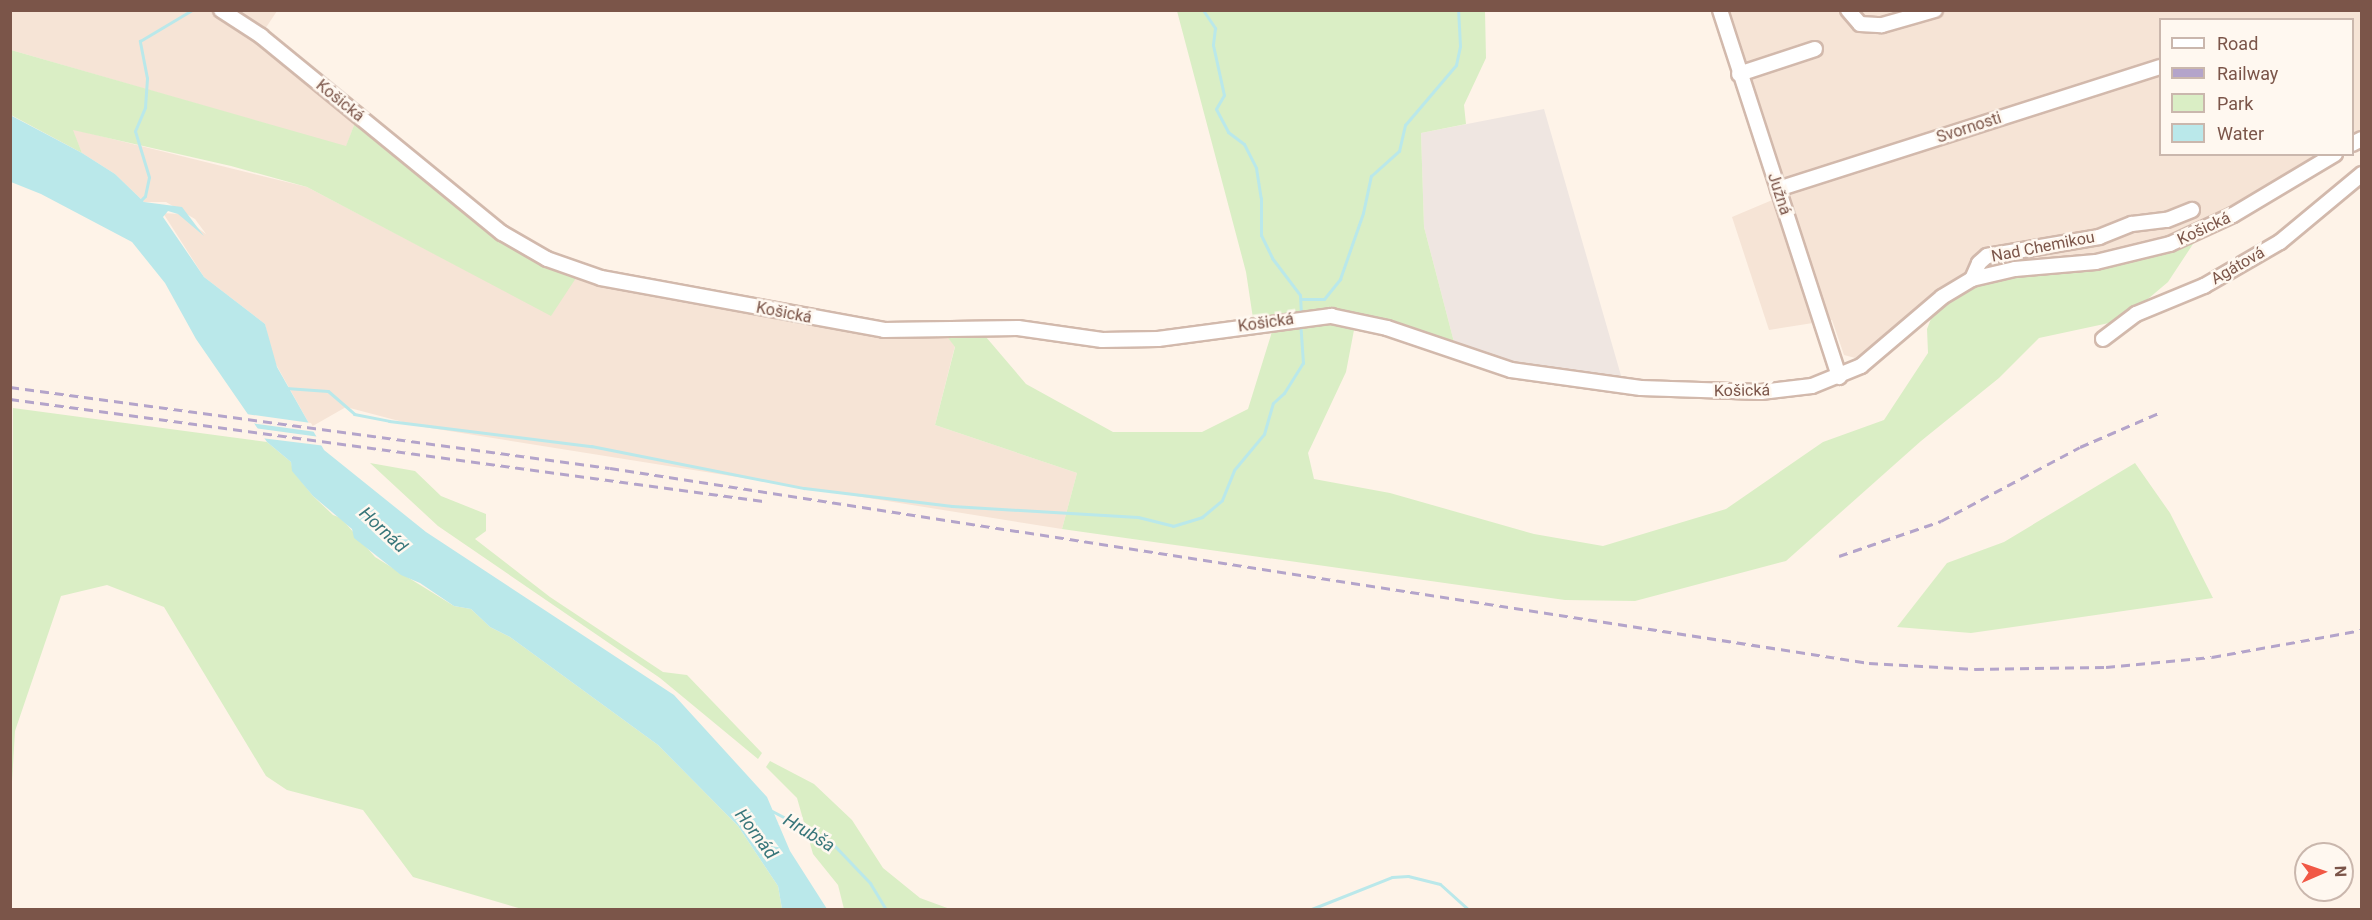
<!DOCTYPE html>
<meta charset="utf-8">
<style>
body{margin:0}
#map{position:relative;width:2372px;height:920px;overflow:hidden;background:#fef3e8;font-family:Roboto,sans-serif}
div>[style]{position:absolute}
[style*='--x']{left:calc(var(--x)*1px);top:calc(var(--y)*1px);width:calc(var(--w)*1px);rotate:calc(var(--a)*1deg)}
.residential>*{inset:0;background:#f6e4d6}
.industrial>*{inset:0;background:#efe6e1}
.green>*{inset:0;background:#daeec5}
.water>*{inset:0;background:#bae8ea}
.pier>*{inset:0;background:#fef3e8}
.stream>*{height:3px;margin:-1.5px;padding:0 1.5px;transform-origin:1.5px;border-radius:1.5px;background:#bae8ea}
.roads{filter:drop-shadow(2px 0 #d2b9ac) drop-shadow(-2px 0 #d2b9ac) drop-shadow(0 2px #d2b9ac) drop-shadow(0 -2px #d2b9ac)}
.minor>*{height:14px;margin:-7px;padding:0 7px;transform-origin:7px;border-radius:7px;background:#fff}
.rail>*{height:3px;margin-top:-1.5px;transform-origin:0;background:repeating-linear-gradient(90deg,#b4a4ca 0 9px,transparent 0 15px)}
span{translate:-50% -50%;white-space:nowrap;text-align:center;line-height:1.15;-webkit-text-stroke:5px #fff8f0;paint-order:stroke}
.street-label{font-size:16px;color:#7b5549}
.water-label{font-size:18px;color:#38767a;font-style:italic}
.frame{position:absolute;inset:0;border:12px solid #7b5549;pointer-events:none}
.legend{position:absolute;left:2159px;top:18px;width:195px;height:138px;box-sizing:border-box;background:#fff8f0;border:2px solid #cab7ad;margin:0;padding:8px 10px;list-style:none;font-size:18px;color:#7b5549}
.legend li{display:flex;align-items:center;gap:12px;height:30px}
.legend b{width:30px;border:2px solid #cab7ad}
.north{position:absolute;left:2294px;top:842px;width:60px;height:60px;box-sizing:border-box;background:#fff8f0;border:2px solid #cab7ad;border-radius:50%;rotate:88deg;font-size:16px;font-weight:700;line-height:24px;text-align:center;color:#7b5549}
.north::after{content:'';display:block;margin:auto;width:21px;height:27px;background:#f15845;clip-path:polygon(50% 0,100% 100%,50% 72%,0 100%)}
</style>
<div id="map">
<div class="residential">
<i style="clip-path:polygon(10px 11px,277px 11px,263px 32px,309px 85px,356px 120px,346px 147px,11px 50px)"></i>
<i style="clip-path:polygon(1730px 11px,2361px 11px,2361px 137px,2353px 143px,2352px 20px,2160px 20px,2160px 154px,2335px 155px,2201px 239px,2133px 262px,2033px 272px,1976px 283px,1859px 359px,1844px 355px,1832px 320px,1769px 330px,1732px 217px,1789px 193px)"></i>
<i style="clip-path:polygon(72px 129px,307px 187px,551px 315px,573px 263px,706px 296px,945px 334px,955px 346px,935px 425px,1077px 473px,1062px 529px,418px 426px,346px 407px,311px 427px,273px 359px,265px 324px,204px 277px,163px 213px,179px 214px,206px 234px,195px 219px,166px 202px,144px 202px,115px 174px,82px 153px)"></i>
</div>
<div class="industrial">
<i style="clip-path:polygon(1544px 109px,1622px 379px,1497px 361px,1455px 346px,1424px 227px,1421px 133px)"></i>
</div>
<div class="green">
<i style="clip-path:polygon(1177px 11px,1485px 11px,1486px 58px,1464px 105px,1466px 124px,1421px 133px,1424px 227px,1455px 346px,1313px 318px,1354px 330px,1346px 372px,1308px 453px,1314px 479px,1390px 493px,1534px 534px,1603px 546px,1726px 509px,1823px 442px,1884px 420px,1928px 353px,1927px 329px,1936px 306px,1976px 283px,2033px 272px,2133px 262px,2195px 241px,2168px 282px,2123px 320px,2039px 338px,1999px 378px,1921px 441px,1786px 561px,1635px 601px,1565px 600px,1062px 529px,1077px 473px,935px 425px,955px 347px,945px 334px,980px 330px,1026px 384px,1113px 432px,1202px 432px,1248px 409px,1275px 322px,1254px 325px,1246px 272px)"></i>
<i style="clip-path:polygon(11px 50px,346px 146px,356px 120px,429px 176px,555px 258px,573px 263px,576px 278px,551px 316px,307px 187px,231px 166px,73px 130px,82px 153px,11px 115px)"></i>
<i style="clip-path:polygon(13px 408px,267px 442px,291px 462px,293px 471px,313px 496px,333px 515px,341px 518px,375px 557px,454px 606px,471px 609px,490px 627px,510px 637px,658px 745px,738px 826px,778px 886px,782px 909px,522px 909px,413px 877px,363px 810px,287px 790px,266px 776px,164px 607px,107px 585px,61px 596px,15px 731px,11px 799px)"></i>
<i style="clip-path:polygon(370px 463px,415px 471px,441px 496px,486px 514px,486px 531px,475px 539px,550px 597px,663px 672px,687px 675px,762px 753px,758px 759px,660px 678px,438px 526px)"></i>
<i style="clip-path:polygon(2135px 463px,2170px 513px,2213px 598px,1971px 633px,1897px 627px,1947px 563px,2004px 542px)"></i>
<i style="clip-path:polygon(770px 761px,814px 784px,852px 820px,883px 868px,920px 898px,950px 909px,844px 909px,838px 885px,813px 854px,797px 798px,766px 767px)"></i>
</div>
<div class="water">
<i style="clip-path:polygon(10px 115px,82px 153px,115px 174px,144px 202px,182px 207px,204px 236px,178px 214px,168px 211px,163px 217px,204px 277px,265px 324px,277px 367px,324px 450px,426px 532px,674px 695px,767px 797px,790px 851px,827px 909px,782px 909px,778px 886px,738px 826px,658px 745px,510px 637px,490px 627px,471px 609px,454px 606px,420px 583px,401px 575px,354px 538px,352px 529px,313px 496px,292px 471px,291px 462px,267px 442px,196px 339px,165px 283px,132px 242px,41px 194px,11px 182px)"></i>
</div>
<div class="pier">
<i style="clip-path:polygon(246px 414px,311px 423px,316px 432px,251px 423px)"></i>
<i style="clip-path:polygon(254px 428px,320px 437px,326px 446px,261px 438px)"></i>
</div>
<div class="stream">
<i style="--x:1203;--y:10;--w:22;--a:56"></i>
<i style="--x:1215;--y:28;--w:17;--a:97"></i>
<i style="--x:1213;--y:45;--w:51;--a:77.6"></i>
<i style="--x:1224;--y:95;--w:16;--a:120"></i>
<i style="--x:1216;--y:109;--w:26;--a:62"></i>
<i style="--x:1228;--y:132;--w:20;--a:37"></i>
<i style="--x:1244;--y:144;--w:27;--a:63"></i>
<i style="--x:1256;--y:168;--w:30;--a:81"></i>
<i style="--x:1261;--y:198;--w:37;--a:90"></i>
<i style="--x:1261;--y:235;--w:25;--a:64"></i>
<i style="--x:1272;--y:258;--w:46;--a:52.9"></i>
<i style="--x:1300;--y:295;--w:20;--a:87"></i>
<i style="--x:139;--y:202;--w:8;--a:-45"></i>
<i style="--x:145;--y:196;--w:19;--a:-78"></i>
<i style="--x:149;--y:177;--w:48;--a:-106.9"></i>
<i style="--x:135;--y:131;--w:26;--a:-67"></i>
<i style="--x:145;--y:107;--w:29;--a:-86"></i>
<i style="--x:147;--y:78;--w:38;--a:-101"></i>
<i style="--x:140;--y:41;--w:61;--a:-30.8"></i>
<i style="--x:1302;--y:299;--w:22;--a:0"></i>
<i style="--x:1324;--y:299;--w:26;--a:-51"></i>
<i style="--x:1340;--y:279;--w:70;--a:-70.8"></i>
<i style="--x:1363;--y:213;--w:38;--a:-78"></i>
<i style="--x:1371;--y:176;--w:38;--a:-42"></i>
<i style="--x:1399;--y:151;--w:27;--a:-77"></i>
<i style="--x:1405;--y:125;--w:79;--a:-49.6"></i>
<i style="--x:1456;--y:65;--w:19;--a:-78"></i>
<i style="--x:1460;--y:46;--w:36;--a:-93"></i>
<i style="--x:286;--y:388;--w:42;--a:4.1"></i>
<i style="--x:328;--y:391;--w:35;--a:41"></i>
<i style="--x:354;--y:414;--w:36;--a:11"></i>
<i style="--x:389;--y:421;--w:204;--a:7.1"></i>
<i style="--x:591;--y:446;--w:217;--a:11.2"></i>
<i style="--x:804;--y:488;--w:149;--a:6.9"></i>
<i style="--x:952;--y:506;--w:186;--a:3.4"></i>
<i style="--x:1138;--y:517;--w:36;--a:14"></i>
<i style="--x:1173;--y:526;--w:30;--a:-17"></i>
<i style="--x:1202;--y:517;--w:26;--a:-40"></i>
<i style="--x:1222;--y:500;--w:32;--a:-68"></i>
<i style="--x:1234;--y:470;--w:47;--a:-50.2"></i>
<i style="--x:1264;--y:434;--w:32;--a:-74"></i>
<i style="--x:1273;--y:403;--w:15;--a:-42"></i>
<i style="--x:1284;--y:393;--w:36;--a:-58"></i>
<i style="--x:1303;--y:363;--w:39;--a:-94"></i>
<i style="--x:772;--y:811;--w:67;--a:27.7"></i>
<i style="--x:831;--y:842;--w:57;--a:46.4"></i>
<i style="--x:870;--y:883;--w:31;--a:59"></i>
<i style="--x:1309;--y:910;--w:89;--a:-21.7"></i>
<i style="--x:1392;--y:877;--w:16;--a:-4"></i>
<i style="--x:1408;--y:876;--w:33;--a:14"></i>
<i style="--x:1440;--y:884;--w:39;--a:42"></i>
</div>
<div class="roads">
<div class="minor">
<i style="--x:221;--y:10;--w:48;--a:33"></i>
<i style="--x:261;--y:36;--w:311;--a:39.3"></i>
<i style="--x:502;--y:233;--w:52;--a:30"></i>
<i style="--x:547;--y:259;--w:57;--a:19.4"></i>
<i style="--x:601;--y:278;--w:288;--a:10.4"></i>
<i style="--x:884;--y:330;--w:134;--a:-0.9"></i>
<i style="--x:1018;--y:328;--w:85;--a:8.1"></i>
<i style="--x:1102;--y:340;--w:56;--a:-1"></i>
<i style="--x:1158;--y:339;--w:175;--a:-7.6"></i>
<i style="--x:1331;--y:316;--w:57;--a:12.1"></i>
<i style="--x:1387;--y:328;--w:131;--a:18.7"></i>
<i style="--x:1511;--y:370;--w:131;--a:7.9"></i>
<i style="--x:1641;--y:388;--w:120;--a:1.9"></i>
<i style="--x:1761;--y:392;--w:51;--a:-6.7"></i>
<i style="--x:1812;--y:386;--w:53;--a:-22.2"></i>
<i style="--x:1861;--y:366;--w:106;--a:-40.4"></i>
<i style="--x:1942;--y:297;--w:35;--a:-31"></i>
<i style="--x:1972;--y:279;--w:44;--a:-13.1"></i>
<i style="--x:2015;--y:269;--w:81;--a:-4.9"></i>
<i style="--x:2096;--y:262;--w:76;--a:-13.7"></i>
<i style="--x:2170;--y:244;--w:69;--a:-24.7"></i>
<i style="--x:2233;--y:215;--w:119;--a:-30.9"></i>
<i style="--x:1720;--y:10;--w:386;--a:72"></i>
<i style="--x:1848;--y:10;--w:18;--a:49"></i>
<i style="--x:1860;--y:24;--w:22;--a:3"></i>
<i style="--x:1882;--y:25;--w:55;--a:-15.8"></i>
<i style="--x:1739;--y:74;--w:80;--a:-18.2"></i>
<i style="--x:2352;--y:144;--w:11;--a:-27"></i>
<i style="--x:1778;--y:189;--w:401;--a:-17.7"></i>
<i style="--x:1972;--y:279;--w:17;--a:-66"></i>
<i style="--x:1979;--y:263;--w:11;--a:-41"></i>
<i style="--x:1987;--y:256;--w:114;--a:-9.6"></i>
<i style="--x:2099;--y:237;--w:35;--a:-22"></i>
<i style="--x:2132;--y:224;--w:35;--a:-7"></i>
<i style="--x:2167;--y:220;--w:27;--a:-22"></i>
<i style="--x:2103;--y:339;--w:41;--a:-37.1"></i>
<i style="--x:2136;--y:314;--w:74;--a:-22.4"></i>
<i style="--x:2204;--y:286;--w:88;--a:-30.1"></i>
<i style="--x:2280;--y:242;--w:107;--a:-39.7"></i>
</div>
</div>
<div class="rail">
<i style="--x:10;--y:387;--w:605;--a:7.69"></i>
<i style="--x:610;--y:468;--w:1274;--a:8.8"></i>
<i style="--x:1869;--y:663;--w:106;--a:3.2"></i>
<i style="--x:1975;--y:669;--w:131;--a:-0.9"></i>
<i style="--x:2106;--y:667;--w:106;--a:-5.4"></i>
<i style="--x:2212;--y:657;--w:152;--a:-10.2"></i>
<i style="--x:10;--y:399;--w:760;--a:7.71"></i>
<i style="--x:1839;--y:556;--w:108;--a:-18.9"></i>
<i style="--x:1941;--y:521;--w:157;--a:-28"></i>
<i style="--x:2080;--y:447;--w:88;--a:-23.4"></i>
</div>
<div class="street-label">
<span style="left:340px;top:101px;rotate:39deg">Košická</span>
<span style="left:1969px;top:128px;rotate:-18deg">Svornosti</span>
<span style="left:1779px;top:194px;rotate:72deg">Južná</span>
<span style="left:2204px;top:229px;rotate:-25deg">Košická</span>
<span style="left:2043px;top:247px;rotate:-11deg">Nad Chemikou</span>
<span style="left:2238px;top:266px;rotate:-30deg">Agátová</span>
<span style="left:784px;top:313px;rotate:11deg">Košická</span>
<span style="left:1266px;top:323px;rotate:-8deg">Košická</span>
<span style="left:1742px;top:391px;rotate:-1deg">Košická</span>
</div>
<div class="water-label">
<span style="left:383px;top:530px;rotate:43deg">Hornád</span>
<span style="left:809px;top:833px;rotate:31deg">Hrubša</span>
<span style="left:756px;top:834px;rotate:53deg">Hornád</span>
</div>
<div class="frame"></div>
<ul class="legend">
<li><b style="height:8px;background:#fff"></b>Road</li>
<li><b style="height:8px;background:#b4a4ca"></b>Railway</li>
<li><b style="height:16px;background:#daeec5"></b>Park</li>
<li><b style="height:16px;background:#bae8ea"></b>Water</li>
</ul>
<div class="north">N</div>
</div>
